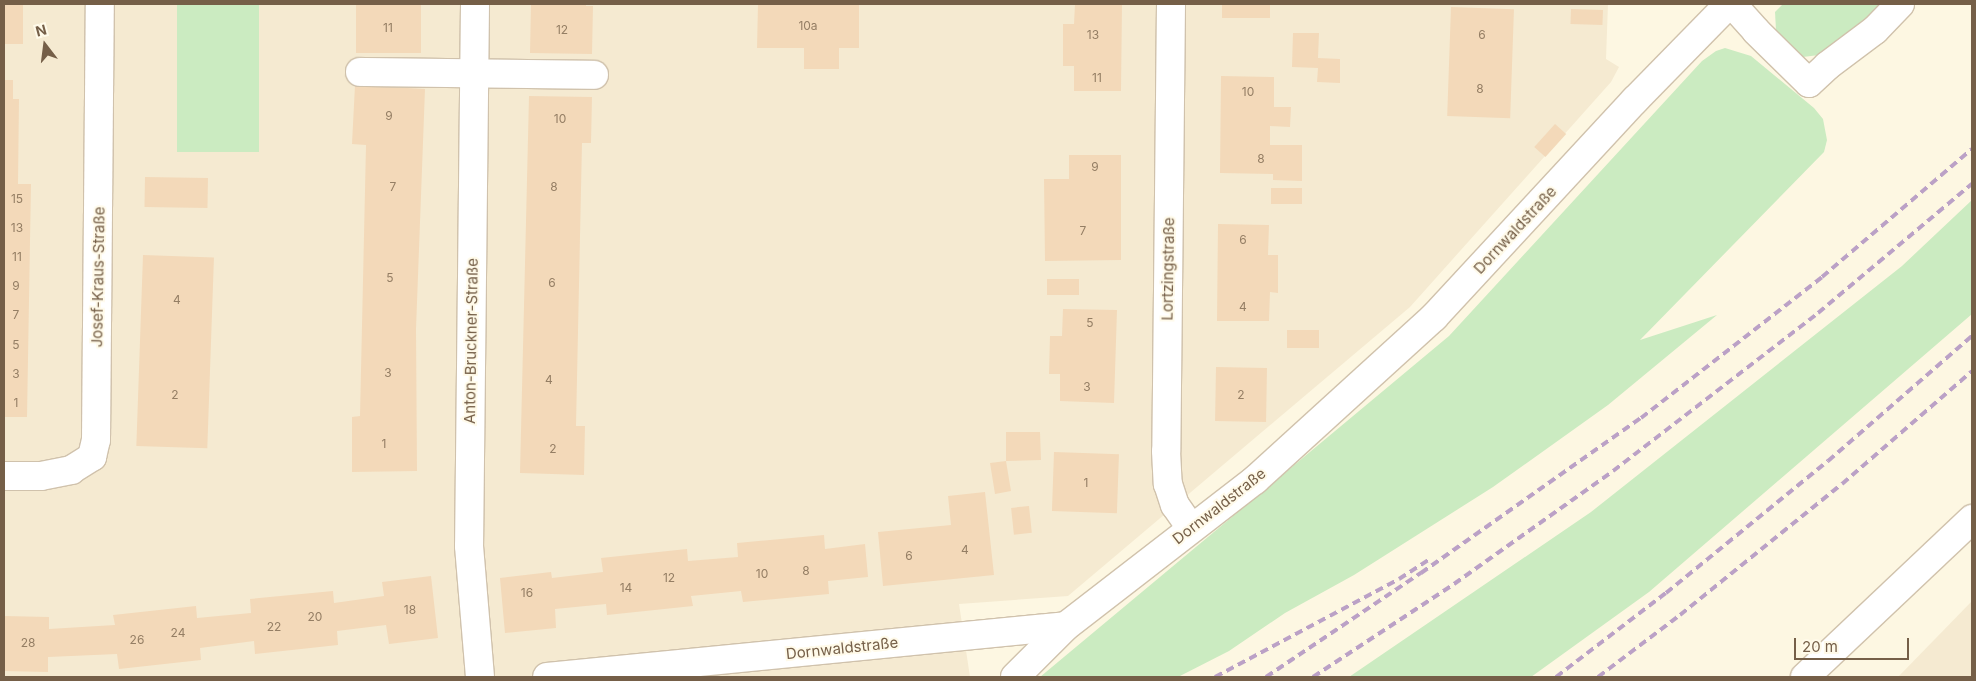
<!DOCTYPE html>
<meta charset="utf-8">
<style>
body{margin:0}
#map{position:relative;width:1976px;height:681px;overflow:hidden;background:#fdf7e2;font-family:Inter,sans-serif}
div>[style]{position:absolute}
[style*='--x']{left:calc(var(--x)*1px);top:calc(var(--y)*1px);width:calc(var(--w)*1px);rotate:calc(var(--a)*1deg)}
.residential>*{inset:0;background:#f5ead1}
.green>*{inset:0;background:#cbebc1;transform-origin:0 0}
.building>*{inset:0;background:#f3d9b9;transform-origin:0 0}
.roads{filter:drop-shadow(1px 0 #d0c2ac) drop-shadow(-1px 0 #d0c2ac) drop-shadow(0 1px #d0c2ac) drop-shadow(0 -1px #d0c2ac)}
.minor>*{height:28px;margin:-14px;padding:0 14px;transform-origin:14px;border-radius:14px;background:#fff}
.rail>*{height:4px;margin-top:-2px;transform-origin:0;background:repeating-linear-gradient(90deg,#bba1c6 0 8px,transparent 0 13px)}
span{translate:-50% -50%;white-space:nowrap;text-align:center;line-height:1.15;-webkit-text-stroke:4px #fffae9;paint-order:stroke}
.number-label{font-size:12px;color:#947e64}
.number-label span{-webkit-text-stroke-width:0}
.street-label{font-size:15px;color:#755f48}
.frame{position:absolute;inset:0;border:5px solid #755f48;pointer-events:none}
.north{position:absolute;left:20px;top:20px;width:50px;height:50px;-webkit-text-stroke:4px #fffae9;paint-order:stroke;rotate:345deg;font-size:14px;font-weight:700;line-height:20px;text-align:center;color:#755f48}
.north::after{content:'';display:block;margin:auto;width:18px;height:22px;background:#755f48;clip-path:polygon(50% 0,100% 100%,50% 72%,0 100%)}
.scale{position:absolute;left:1794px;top:638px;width:115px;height:22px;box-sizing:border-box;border:2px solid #755f48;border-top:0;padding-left:6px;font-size:15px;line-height:18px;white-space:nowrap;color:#755f48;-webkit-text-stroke:4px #fffae9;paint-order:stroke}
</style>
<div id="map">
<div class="residential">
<i style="clip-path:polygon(4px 4px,1608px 4px,1606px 59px,1619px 67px,1611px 82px,1410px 307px,1068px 596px,959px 604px,970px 677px,4px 677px)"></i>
<i style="clip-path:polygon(1972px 601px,1972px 677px,1898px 677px)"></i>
</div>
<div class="green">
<i style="left:177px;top:4px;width:82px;height:148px"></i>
<i style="clip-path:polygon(1783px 4px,1886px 4px,1827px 54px,1803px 57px,1791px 52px,1776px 30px,1775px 12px)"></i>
<i style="clip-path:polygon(1725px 48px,1751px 56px,1814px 108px,1823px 119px,1827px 140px,1824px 152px,1640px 340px,1717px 315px,1608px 405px,1493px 487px,1354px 575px,1285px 613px,1229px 651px,1178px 677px,1040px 677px,1449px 336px,1702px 61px,1716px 51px)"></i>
<i style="clip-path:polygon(1972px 200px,1972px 314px,1649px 592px,1531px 677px,1349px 677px,1591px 512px,1902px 266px)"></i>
</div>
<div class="building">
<i style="left:4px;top:4px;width:19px;height:40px"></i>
<i style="left:356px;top:4px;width:65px;height:49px"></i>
<i style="clip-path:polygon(531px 4px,586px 4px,586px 6px,593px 6px,592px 54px,530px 53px)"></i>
<i style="clip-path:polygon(758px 4px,859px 4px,859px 48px,839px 48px,839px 69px,804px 69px,804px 48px,757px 48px)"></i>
<i style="clip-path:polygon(1075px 4px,1122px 4px,1121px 91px,1074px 91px,1074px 66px,1063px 66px,1063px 24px,1074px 24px)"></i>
<i style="left:1222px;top:4px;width:48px;height:14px"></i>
<i style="left:1451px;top:7px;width:63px;height:109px;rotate:2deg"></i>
<i style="left:1571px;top:9px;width:32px;height:15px;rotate:2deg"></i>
<i style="clip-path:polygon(1293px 33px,1319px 33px,1318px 58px,1340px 59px,1340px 83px,1317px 82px,1318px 68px,1292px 67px)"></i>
<i style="clip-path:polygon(1221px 76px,1274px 77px,1274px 107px,1291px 107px,1290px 127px,1270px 126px,1270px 145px,1302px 145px,1302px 181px,1273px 180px,1273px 174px,1220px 173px)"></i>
<i style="clip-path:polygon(4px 80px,13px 80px,13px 99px,19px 99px,18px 184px,31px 184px,27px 417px,4px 417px)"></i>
<i style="clip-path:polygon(355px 85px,425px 89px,416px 329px,417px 471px,352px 472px,352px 417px,360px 416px,366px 145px,352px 144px)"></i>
<i style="clip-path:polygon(529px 96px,592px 97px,591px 143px,582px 143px,576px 426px,585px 426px,584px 475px,520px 473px)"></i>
<i style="left:1555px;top:124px;width:15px;height:31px;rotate:42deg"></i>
<i style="clip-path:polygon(1069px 155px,1121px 155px,1121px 260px,1045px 261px,1044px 179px,1069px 179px)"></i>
<i style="left:145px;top:177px;width:63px;height:30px;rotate:1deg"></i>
<i style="left:1271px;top:188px;width:31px;height:16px"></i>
<i style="clip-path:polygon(1218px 224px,1269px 225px,1268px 255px,1278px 255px,1278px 293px,1270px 292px,1269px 321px,1217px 321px)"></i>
<i style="left:143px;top:255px;width:71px;height:191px;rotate:2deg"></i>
<i style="left:1047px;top:279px;width:32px;height:16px"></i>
<i style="clip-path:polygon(1063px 309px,1117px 310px,1114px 403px,1060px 401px,1060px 374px,1049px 374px,1050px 336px,1062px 336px)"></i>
<i style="left:1287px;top:330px;width:32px;height:18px"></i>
<i style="left:1216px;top:367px;width:51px;height:54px;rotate:1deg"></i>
<i style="clip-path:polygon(1006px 432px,1040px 432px,1041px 460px,1006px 461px,1011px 491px,995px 494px,990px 463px,1006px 461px)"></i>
<i style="left:1054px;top:452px;width:65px;height:59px;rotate:2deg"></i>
<i style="clip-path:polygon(985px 492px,994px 575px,883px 586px,878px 532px,951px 525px,948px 496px)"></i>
<i style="left:1029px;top:506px;width:27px;height:18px;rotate:84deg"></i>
<i style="clip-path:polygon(824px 535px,825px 549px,865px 544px,868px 577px,828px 581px,829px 594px,743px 602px,741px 591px,691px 596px,693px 606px,607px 615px,606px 604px,555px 609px,556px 628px,505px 633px,500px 578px,551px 572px,552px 578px,603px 572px,601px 558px,687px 549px,688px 561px,738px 557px,737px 543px)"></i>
<i style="clip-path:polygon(431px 576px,438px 638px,389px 644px,386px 625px,337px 631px,338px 645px,255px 654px,254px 641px,200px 648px,201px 660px,119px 669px,117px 654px,48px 657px,48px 672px,4px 671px,4px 616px,49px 617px,49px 629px,115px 625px,113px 615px,196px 606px,197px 618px,251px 613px,250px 599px,333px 591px,334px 603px,384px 596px,382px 582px)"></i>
</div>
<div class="roads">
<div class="minor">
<i style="--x:475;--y:4;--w:542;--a:90.63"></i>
<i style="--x:469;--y:546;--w:131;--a:85.2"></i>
<i style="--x:1171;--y:4;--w:447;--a:90.6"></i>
<i style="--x:1166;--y:451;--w:33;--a:87"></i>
<i style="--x:1168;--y:484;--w:22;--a:72"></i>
<i style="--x:1175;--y:505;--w:28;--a:55"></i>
<i style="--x:1732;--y:4;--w:36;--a:48"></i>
<i style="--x:1756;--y:31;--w:74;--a:44.5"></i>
<i style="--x:1809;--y:83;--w:25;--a:-43"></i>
<i style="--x:1827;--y:66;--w:60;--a:-36.9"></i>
<i style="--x:1875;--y:30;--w:36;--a:-46"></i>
<i style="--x:360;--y:72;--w:234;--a:0.7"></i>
<i style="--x:4;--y:476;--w:37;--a:0"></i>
<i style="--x:41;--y:476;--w:31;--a:-11"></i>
<i style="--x:71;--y:470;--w:25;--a:-32"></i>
<i style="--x:92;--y:457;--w:17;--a:-77"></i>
<i style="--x:96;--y:440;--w:436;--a:-89.5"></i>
<i style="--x:547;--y:677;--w:521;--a:-5.61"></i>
<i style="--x:1015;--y:677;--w:72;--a:-45"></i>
<i style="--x:1066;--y:626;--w:239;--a:-37.7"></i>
<i style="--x:1255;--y:480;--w:242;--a:-42.3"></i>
<i style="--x:1434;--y:317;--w:296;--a:-47.2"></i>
<i style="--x:1635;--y:100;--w:134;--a:-45.6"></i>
<i style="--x:1805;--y:677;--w:230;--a:-43.4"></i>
</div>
</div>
<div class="rail">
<i style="--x:1215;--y:677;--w:208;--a:-28"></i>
<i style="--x:1399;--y:579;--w:38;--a:-33"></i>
<i style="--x:1266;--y:677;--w:187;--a:-33.9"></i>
<i style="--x:1421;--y:573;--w:269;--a:-35.2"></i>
<i style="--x:1641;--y:418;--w:229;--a:-37.9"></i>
<i style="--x:1822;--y:277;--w:197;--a:-40.5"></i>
<i style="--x:1313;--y:677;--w:169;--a:-33.4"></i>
<i style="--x:1454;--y:584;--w:195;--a:-35.4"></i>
<i style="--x:1613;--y:471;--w:259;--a:-37.6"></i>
<i style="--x:1818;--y:313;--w:201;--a:-40"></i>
<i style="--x:1556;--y:677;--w:138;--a:-37.4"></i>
<i style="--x:1666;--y:593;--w:209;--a:-39.2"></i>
<i style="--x:1828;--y:461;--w:191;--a:-41"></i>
<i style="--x:1598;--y:677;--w:103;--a:-37.1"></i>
<i style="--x:1680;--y:615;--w:208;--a:-39"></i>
<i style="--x:1842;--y:484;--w:172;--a:-41"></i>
</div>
<div class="number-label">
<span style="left:808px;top:26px">10a</span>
<span style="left:388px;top:28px">11</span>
<span style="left:562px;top:30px">12</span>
<span style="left:1093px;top:35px">13</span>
<span style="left:1482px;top:35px">6</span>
<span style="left:1097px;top:78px">11</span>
<span style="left:1480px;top:89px">8</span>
<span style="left:1248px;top:92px">10</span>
<span style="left:389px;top:116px">9</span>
<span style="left:560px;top:119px">10</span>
<span style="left:1261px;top:159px">8</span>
<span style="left:1095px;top:167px">9</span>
<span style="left:393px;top:187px">7</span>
<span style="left:554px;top:187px">8</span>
<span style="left:17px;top:199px">15</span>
<span style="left:17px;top:228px">13</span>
<span style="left:1083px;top:231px">7</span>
<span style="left:1243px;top:240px">6</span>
<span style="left:17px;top:257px">11</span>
<span style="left:390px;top:278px">5</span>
<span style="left:552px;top:283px">6</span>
<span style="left:16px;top:286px">9</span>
<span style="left:177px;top:300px">4</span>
<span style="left:1243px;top:307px">4</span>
<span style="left:16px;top:315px">7</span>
<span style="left:1090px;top:323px">5</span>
<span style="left:16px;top:345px">5</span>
<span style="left:388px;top:373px">3</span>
<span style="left:16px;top:374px">3</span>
<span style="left:549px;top:380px">4</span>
<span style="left:1087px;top:387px">3</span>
<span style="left:175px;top:395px">2</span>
<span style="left:1241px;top:395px">2</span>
<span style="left:16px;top:403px">1</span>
<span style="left:384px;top:444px">1</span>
<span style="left:553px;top:449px">2</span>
<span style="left:1086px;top:483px">1</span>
<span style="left:965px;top:550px">4</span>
<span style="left:909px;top:556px">6</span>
<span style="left:806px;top:571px">8</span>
<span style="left:762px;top:574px">10</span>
<span style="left:669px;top:578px">12</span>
<span style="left:626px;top:588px">14</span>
<span style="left:527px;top:593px">16</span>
<span style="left:410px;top:610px">18</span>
<span style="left:315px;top:617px">20</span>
<span style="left:274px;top:627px">22</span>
<span style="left:178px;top:633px">24</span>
<span style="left:137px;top:640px">26</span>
<span style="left:28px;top:643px">28</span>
</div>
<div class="street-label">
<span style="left:1515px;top:230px;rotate:-47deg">Dornwaldstraße</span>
<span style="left:1168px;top:269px;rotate:-89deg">Lortzingstraße</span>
<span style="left:98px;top:277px;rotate:-89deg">Josef-Kraus-Straße</span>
<span style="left:471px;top:341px;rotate:-89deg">Anton-Bruckner-Straße</span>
<span style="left:1219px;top:506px;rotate:-38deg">Dornwaldstraße</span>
<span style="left:842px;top:648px;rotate:-6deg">Dornwaldstraße</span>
</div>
<div class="frame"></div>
<div class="north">N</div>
<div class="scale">20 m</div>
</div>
